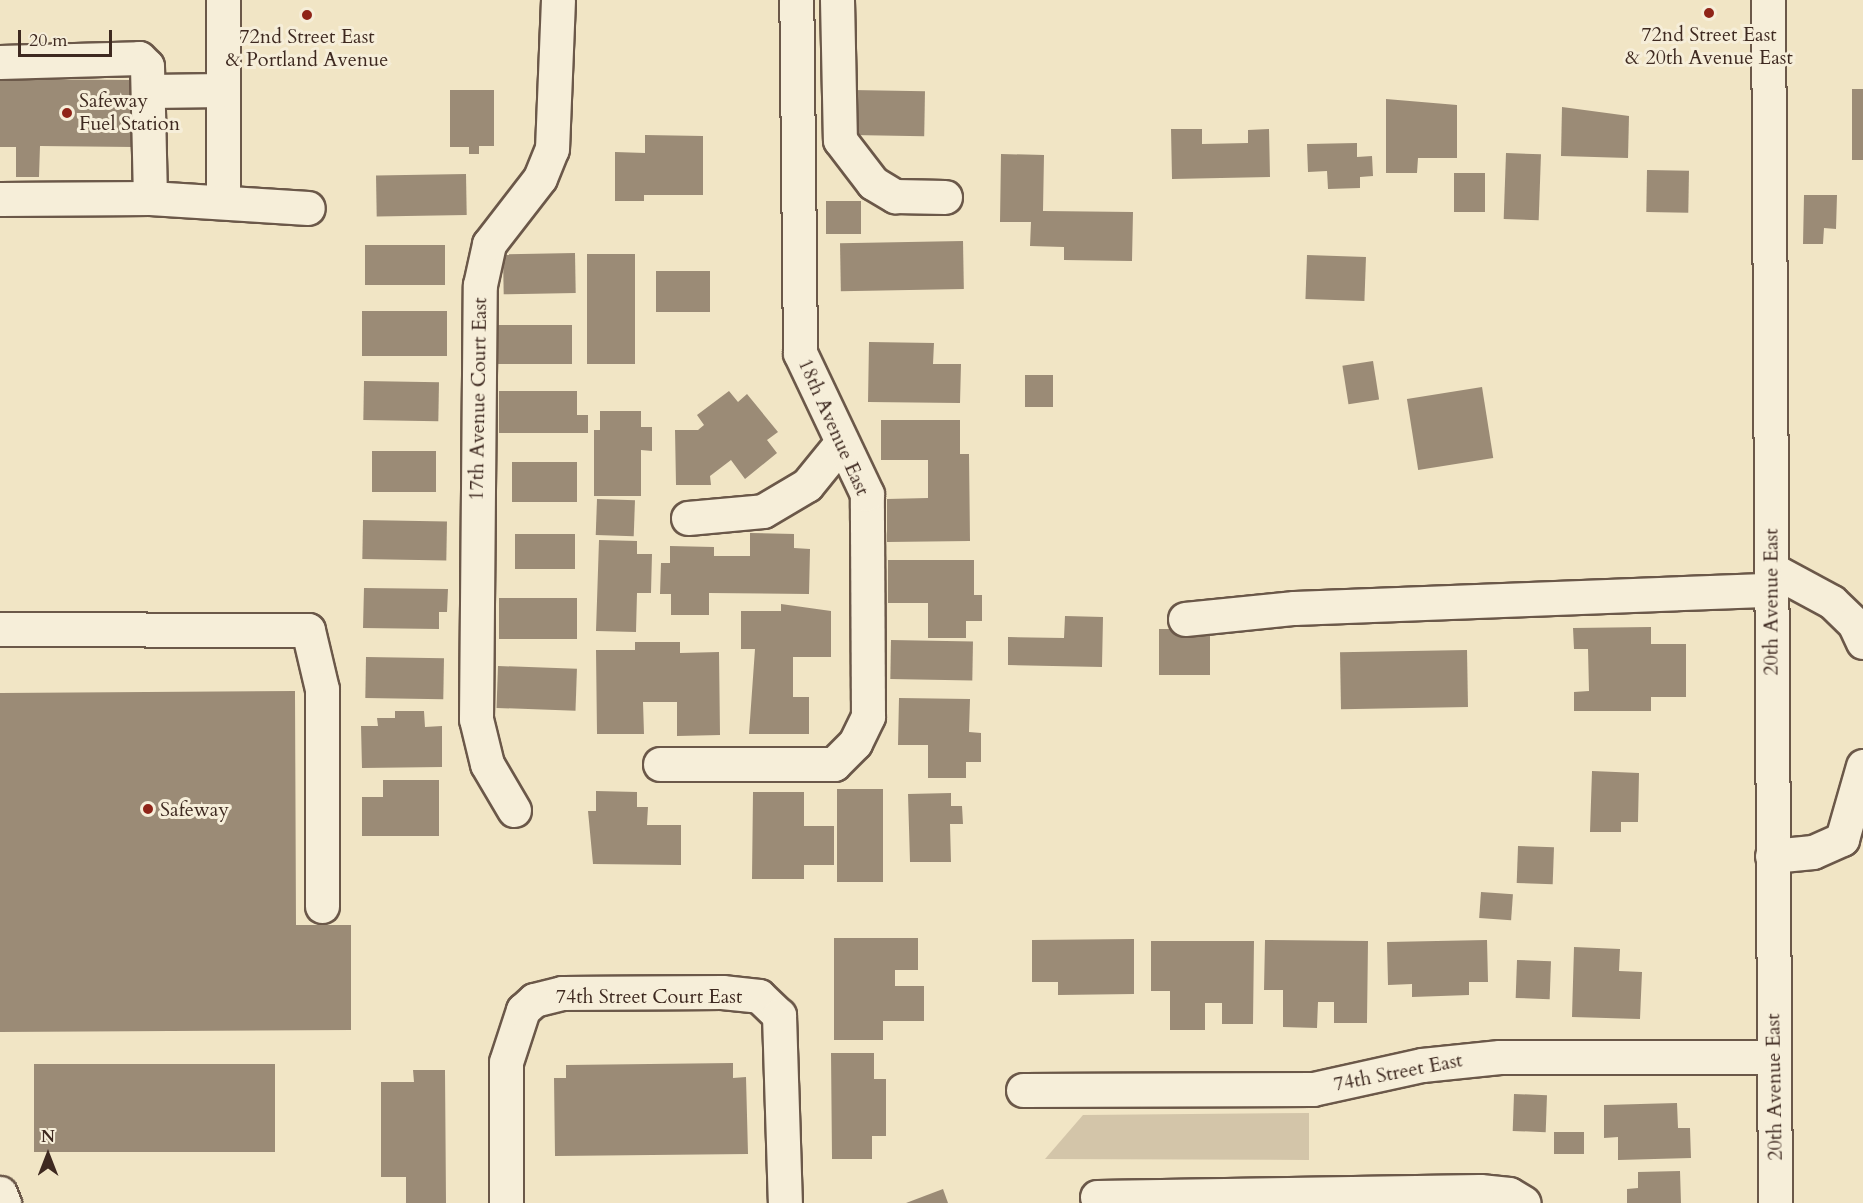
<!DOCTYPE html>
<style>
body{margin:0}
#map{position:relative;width:1863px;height:1203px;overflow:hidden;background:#f1e5c5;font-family:Cardo,serif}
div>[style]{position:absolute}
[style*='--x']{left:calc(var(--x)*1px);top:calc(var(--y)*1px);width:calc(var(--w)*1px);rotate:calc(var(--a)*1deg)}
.green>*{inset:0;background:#d3c5a9}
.building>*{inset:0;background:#9b8b76;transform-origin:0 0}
.roads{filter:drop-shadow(2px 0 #6b5849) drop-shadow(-2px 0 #6b5849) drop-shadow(0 2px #6b5849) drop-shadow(0 -2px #6b5849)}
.minor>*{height:33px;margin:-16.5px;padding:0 16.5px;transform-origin:16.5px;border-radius:16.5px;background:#f6eed9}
.dots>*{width:16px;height:16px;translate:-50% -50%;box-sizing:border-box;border:3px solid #f6eed9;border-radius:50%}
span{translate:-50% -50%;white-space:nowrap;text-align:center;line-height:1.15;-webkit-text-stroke:6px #f6eed9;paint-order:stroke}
.poi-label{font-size:20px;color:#3e2920}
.left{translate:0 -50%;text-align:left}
.street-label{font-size:20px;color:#3e2920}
.north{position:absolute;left:18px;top:1125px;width:60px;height:60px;-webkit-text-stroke:4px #f6eed9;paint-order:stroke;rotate:0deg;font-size:16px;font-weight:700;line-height:24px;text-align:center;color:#3e2920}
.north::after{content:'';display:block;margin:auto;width:21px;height:27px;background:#3e2920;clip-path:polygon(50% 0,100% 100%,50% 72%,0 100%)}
.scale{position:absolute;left:18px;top:30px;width:94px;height:27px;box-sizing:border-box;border:3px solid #3e2920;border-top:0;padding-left:8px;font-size:18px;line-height:21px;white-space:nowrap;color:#3e2920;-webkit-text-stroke:4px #f6eed9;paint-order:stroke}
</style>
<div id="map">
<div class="green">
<i style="clip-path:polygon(1309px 1113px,1309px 1160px,1045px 1159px,1083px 1115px)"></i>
</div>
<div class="building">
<i style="clip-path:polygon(0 79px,134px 80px,133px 147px,40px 146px,39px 177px,16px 177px,16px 147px,0 147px)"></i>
<i style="left:1852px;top:89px;width:11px;height:71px"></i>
<i style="clip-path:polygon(450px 90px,494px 90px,494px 146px,479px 146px,479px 154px,469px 154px,469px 147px,450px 147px)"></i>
<i style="left:852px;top:90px;width:73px;height:45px;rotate:1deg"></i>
<i style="clip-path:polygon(1386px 99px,1457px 105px,1457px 158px,1418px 158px,1417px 173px,1386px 173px)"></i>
<i style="clip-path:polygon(1562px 107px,1629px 116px,1628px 158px,1561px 156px)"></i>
<i style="clip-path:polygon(1171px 129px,1202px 129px,1202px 144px,1248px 143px,1248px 130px,1269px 129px,1270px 177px,1172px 179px)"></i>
<i style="clip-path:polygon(645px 135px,703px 136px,703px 195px,644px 195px,644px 201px,615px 201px,615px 152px,645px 153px)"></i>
<i style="clip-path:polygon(1357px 143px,1357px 157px,1372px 156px,1373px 176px,1360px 177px,1360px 188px,1328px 189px,1327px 171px,1308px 172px,1307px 144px)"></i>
<i style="left:1506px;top:153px;width:35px;height:66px;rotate:2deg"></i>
<i style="clip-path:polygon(1001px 154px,1044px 155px,1043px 211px,1133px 212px,1132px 261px,1064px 260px,1064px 247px,1030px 246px,1031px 222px,1000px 222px)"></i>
<i style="left:1647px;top:170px;width:42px;height:42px;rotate:1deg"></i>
<i style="left:1454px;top:173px;width:31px;height:39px"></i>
<i style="left:466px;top:174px;width:41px;height:90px;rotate:89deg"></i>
<i style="clip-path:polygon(1804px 195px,1837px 195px,1836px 229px,1824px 228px,1823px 244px,1803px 244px)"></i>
<i style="left:826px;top:201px;width:35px;height:33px"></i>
<i style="left:963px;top:241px;width:48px;height:123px;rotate:89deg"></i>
<i style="left:365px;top:245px;width:80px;height:40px"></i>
<i style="left:575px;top:253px;width:40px;height:72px;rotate:89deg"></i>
<i style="left:587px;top:254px;width:48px;height:110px"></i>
<i style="left:1307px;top:255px;width:59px;height:44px;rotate:2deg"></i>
<i style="left:656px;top:271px;width:54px;height:41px"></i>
<i style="left:447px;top:311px;width:45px;height:85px;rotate:90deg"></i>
<i style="left:497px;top:325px;width:75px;height:39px"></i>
<i style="clip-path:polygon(869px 342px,934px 343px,933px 364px,961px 364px,960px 403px,868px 402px)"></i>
<i style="left:1373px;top:361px;width:39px;height:31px;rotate:81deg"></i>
<i style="left:1025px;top:375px;width:28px;height:32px"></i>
<i style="left:364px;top:381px;width:75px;height:39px;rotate:1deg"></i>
<i style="left:1482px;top:387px;width:72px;height:76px;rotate:81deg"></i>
<i style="clip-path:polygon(499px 391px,577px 391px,577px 415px,588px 415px,588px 433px,499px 433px)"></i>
<i style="clip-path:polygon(729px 391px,738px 402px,747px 394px,778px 432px,767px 440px,777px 453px,745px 479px,731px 460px,710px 476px,711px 485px,676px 485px,675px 430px,698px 430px,704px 425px,697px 415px)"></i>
<i style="clip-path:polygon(600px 411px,641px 411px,641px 427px,652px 427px,652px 451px,641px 450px,641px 496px,594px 496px,594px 430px,600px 430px)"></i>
<i style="clip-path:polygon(881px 420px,960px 420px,960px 454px,969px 454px,970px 541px,887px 542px,887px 499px,928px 498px,928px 460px,881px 460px)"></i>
<i style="left:372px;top:451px;width:64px;height:41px"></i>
<i style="left:512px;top:462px;width:65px;height:40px"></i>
<i style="left:597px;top:499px;width:38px;height:36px;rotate:2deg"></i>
<i style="left:363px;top:520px;width:84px;height:39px;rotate:1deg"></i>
<i style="clip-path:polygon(750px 533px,794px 534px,794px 548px,810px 549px,809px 594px,709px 593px,709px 615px,671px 615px,671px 594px,660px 594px,661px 563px,670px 563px,670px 546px,714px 547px,714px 556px,750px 556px)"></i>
<i style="left:575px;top:534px;width:35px;height:60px;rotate:90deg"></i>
<i style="clip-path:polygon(599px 540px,637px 541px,637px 554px,652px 554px,651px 593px,637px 593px,636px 632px,596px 631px)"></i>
<i style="clip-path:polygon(888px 560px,974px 560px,974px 595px,982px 595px,982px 621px,966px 621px,966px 638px,928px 638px,928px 603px,888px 603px)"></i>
<i style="clip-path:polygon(364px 588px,448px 589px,447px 612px,439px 612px,439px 629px,363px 628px)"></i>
<i style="left:577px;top:598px;width:41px;height:78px;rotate:90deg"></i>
<i style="clip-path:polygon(781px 604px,831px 611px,831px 657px,793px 657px,793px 697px,809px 697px,809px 734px,749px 734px,755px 649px,741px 649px,741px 611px,781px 611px)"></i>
<i style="clip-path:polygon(1065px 616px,1103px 617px,1102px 667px,1008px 665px,1008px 637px,1064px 638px)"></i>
<i style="clip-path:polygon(1651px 627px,1651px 644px,1686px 644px,1686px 697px,1651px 697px,1651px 711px,1574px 711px,1574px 692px,1589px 691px,1588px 649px,1574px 649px,1573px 628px)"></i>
<i style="left:1210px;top:629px;width:46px;height:51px;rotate:90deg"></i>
<i style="left:891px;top:640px;width:82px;height:39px;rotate:1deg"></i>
<i style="clip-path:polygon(635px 642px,680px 642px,680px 653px,719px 652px,720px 735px,677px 736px,677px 702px,643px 702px,644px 734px,597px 734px,596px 650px,635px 650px)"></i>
<i style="left:1467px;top:650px;width:57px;height:127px;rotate:89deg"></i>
<i style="left:366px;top:657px;width:78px;height:41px;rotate:1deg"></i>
<i style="left:498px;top:666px;width:79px;height:42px;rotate:2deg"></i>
<i style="clip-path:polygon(295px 691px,296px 925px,351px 925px,351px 1030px,0 1032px,0 693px)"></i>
<i style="clip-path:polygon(899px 698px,970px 699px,969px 732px,981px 733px,981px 762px,966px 762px,966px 778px,928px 778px,928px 745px,898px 745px)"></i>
<i style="clip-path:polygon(395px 711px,424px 711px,425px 727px,442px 726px,442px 767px,362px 768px,361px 726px,378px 726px,377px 718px,395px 718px)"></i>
<i style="clip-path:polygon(1592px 771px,1639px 773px,1638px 822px,1621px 822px,1621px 832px,1590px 832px)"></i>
<i style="clip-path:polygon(383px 780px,439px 780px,439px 836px,362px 836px,362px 797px,383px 797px)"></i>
<i style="left:837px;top:789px;width:46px;height:93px"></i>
<i style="clip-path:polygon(596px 791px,637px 792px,637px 807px,648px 807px,647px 825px,681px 825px,681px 865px,593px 864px,588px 811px,596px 811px)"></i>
<i style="clip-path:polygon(753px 792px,804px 792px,804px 826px,834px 826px,834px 865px,804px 865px,804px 879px,752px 879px)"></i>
<i style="clip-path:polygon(951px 793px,951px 806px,962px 806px,963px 824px,950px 824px,951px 862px,910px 862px,908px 794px)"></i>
<i style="left:1518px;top:846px;width:36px;height:37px;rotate:2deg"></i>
<i style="left:1481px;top:892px;width:32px;height:26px;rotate:4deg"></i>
<i style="clip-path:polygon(834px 938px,918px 938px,918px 970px,895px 970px,895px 986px,924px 986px,924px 1021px,883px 1021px,883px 1040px,834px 1040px)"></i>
<i style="clip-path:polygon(1134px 939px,1134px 994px,1058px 995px,1058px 982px,1032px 982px,1032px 940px)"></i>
<i style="clip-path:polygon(1265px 940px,1368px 941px,1367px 1023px,1334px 1023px,1334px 1002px,1318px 1002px,1317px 1028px,1283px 1027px,1283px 990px,1264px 990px)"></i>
<i style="clip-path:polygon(1487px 940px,1488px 982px,1469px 982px,1469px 995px,1412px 997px,1412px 984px,1388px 985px,1387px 942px)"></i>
<i style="clip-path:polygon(1151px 941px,1254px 941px,1253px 1024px,1222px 1024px,1222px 1003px,1205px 1003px,1205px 1030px,1170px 1030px,1170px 991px,1151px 991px)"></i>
<i style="clip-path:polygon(1574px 947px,1620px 949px,1619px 971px,1642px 972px,1640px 1019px,1572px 1017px)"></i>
<i style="left:1517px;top:960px;width:34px;height:38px;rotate:2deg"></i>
<i style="clip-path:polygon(831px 1053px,874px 1053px,874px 1079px,886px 1079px,886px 1136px,872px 1136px,872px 1159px,832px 1159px)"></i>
<i style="clip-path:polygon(733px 1063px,733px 1078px,746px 1077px,748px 1154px,555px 1156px,554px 1078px,566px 1078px,566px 1065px)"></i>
<i style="left:34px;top:1064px;width:241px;height:88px"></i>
<i style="clip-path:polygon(413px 1070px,445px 1070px,446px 1203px,406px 1203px,406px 1177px,381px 1177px,381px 1082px,414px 1082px)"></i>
<i style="left:1514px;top:1094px;width:33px;height:37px;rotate:2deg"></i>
<i style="clip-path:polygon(1677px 1103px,1678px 1128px,1690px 1128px,1691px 1158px,1618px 1160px,1618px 1137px,1604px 1138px,1604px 1105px)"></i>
<i style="left:1554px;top:1132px;width:30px;height:22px"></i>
<i style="clip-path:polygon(1680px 1171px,1681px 1203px,1627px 1203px,1627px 1189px,1638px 1188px,1638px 1172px)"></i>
<i style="clip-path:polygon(943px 1189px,948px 1203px,906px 1203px)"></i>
</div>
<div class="roads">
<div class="minor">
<i style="--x:223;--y:0;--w:200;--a:90"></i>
<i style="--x:837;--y:0;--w:140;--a:88.8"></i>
<i style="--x:840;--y:140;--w:54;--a:52.5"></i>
<i style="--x:873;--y:183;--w:26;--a:31"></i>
<i style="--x:895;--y:196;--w:50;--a:1.1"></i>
<i style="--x:1768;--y:0;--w:1203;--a:89.67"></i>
<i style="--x:0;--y:62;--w:139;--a:-1.6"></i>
<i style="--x:139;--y:58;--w:11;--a:45"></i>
<i style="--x:147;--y:66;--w:132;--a:88.7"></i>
<i style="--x:150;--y:91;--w:73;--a:-0.8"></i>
<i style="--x:0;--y:199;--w:150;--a:-0.4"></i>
<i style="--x:150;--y:198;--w:158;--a:3.6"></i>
<i style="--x:688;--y:518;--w:75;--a:-5.3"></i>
<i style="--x:763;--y:511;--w:51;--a:-30.6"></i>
<i style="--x:807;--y:485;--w:54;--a:-51"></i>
<i style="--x:1771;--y:569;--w:69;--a:28.4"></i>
<i style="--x:1832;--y:602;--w:30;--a:44"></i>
<i style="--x:1854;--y:623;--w:21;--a:65"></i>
<i style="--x:1185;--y:619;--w:110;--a:-5.8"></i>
<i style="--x:1294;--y:608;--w:477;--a:-2.2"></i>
<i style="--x:0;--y:629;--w:308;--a:0.2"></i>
<i style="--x:308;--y:630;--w:61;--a:76.7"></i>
<i style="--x:322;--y:689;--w:217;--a:90"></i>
<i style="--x:660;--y:764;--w:174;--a:0"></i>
<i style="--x:834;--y:764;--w:30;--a:-45"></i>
<i style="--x:855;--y:743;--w:30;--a:-64"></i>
<i style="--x:868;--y:716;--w:222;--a:-90.3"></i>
<i style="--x:867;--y:494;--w:156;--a:-115.4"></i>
<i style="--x:800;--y:353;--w:353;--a:-90.6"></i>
<i style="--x:514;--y:810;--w:53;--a:-120.4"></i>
<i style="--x:487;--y:764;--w:46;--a:-103.7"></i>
<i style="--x:476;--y:719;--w:434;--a:-89.5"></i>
<i style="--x:480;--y:285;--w:42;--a:-77.6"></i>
<i style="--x:489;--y:244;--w:83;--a:-52.3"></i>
<i style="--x:540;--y:178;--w:31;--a:-68"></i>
<i style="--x:552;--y:149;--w:149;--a:-87.7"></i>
<i style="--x:1772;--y:856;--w:41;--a:-5.6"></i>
<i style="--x:1813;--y:852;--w:32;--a:-24"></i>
<i style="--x:1842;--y:839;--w:76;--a:-74"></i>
<i style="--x:1023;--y:1090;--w:290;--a:-0.2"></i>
<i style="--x:1313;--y:1089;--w:112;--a:-12.4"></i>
<i style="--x:1422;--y:1065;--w:78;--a:-5.9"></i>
<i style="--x:1500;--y:1057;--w:273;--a:0"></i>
<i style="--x:0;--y:1193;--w:11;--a:68"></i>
<i style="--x:1097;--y:1197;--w:383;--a:-0.9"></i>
<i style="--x:1480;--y:1191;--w:29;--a:6"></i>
<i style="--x:1509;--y:1194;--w:17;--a:31"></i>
<i style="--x:506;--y:1203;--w:141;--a:-90"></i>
<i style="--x:506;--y:1062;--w:55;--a:-71.9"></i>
<i style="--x:523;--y:1010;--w:15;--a:-42"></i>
<i style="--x:534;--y:1000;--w:29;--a:-14"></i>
<i style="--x:562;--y:993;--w:160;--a:-0.4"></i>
<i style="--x:722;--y:992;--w:37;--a:6"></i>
<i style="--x:759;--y:996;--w:28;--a:44"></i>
<i style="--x:779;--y:1015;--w:188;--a:88.2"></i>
</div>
</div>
<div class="dots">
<i style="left:1709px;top:13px;background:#8f2418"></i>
<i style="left:307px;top:15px;background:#8f2418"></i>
<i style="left:67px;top:113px;background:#8f2418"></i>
<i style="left:148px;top:809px;background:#8f2418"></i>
</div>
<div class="poi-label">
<span style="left:1709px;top:46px">72nd Street East<br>&amp; 20th Avenue East</span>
<span style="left:307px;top:48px">72nd Street East<br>&amp; Portland Avenue</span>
<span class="left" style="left:79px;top:112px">Safeway<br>Fuel Station</span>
<span class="left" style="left:160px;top:809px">Safeway</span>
</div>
<div class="street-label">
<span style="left:478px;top:399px;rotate:-89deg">17th Avenue Court East</span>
<span style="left:834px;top:427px;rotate:66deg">18th Avenue East</span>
<span style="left:1771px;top:602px;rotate:-90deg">20th Avenue East</span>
<span style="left:649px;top:996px">74th Street Court East</span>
<span style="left:1398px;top:1072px;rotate:-11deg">74th Street East</span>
<span style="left:1774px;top:1087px;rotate:-91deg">20th Avenue East</span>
</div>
<div class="north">N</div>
<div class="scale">20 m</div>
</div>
